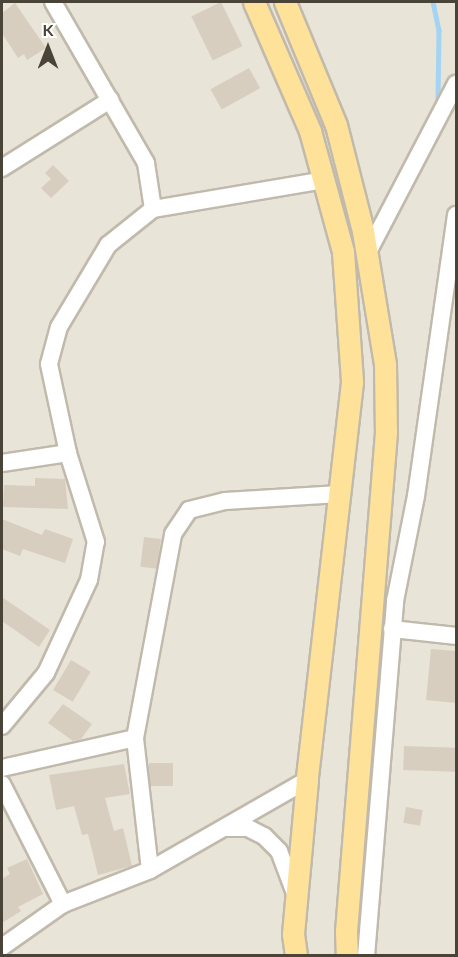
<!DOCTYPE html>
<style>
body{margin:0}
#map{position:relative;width:458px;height:957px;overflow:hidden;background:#f5f2ea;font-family:Lato,sans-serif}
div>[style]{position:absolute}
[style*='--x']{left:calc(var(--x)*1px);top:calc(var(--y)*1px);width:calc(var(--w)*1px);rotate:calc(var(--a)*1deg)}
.residential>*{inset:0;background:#e9e4d8;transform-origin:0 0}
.stream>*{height:4.5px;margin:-2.25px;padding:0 2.25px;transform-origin:2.25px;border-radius:2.25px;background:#a5d3f3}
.building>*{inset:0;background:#d8cebf;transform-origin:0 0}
.roads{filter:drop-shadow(2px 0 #c1baac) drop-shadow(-2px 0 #c1baac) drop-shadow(0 2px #c1baac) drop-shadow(0 -2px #c1baac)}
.minor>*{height:16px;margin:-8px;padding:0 8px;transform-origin:8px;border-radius:8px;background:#fff}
.major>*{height:21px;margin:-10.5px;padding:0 10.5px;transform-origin:10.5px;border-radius:10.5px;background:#ffe299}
span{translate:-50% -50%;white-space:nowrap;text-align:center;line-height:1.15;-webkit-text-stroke:6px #fff;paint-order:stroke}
.frame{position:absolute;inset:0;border:3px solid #4a4337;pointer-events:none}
.north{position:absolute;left:18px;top:18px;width:60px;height:60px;-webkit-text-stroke:4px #fff;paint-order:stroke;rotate:0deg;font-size:16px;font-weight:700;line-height:24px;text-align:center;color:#4a4337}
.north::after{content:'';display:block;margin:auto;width:21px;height:27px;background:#4a4337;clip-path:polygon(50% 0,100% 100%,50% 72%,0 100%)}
</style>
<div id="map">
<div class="residential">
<i style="left:2px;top:2px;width:454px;height:953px"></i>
</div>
<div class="stream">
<i style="--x:433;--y:2;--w:29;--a:78"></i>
<i style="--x:439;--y:30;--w:76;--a:90.8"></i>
</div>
<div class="building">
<i style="left:221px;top:2px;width:49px;height:33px;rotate:64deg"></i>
<i style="clip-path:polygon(15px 3px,46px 48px,27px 60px,24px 54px,18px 58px,2px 33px,2px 13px)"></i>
<i style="left:249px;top:68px;width:23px;height:44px;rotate:61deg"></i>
<i style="clip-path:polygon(53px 165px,69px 181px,51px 198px,41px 188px,51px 179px,45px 173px)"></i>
<i style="clip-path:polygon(35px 478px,65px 479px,68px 509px,3px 507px,4px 485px,35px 486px)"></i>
<i style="clip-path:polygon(2px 519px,42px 535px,45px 529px,73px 539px,65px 563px,23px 549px,20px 556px,2px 549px)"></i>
<i style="left:144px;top:537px;width:17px;height:30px;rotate:7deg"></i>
<i style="clip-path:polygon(2px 597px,50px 630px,39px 647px,2px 621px)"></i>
<i style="clip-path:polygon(431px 649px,456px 651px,456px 703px,426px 700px)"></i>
<i style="left:71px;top:660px;width:23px;height:35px;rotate:31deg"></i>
<i style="clip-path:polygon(63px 704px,92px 724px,81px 739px,73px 741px,48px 723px)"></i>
<i style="left:404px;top:746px;width:52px;height:24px;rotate:2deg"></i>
<i style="left:149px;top:763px;width:24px;height:23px"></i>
<i style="clip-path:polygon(124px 764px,130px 794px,105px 798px,114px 831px,123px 828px,132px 866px,98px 875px,88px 834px,82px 835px,74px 806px,56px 810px,49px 775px)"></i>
<i style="left:406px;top:807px;width:17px;height:16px;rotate:10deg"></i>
<i style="clip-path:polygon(27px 859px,43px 894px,18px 907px,21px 911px,2px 923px,2px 879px,10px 874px,7px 868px)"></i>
</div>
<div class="roads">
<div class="minor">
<i style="--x:2;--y:168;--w:128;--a:-32.2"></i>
<i style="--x:153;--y:209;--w:173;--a:-9.6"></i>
<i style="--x:367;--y:254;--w:192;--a:-62.4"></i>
<i style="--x:2;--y:463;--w:67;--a:-8.6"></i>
<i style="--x:68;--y:453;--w:91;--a:-102.1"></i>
<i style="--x:49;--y:364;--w:38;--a:-75"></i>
<i style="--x:59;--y:327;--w:96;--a:-59.1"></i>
<i style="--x:108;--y:245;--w:58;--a:-38.7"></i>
<i style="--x:153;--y:209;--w:47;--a:-98.7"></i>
<i style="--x:146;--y:163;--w:186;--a:-120"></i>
<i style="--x:392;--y:629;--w:64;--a:6.2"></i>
<i style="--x:2;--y:726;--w:69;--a:-50.3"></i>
<i style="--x:46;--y:673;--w:102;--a:-65.2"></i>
<i style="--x:89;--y:580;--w:39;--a:-80"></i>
<i style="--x:96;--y:542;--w:93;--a:-107.5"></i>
<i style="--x:2;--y:768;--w:136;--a:-12.7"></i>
<i style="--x:2;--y:784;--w:135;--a:63.1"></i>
<i style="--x:227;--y:828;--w:21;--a:0"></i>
<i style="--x:248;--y:828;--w:18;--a:27"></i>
<i style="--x:264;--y:836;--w:21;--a:45"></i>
<i style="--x:279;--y:851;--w:43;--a:69.4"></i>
<i style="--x:150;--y:870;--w:133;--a:-96.5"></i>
<i style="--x:135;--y:738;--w:208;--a:-79.4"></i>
<i style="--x:173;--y:534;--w:29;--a:-56"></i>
<i style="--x:189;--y:510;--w:37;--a:-14"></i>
<i style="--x:225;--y:501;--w:115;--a:-3.5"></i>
<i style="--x:2;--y:947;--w:75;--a:-35.2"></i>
<i style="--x:63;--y:904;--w:93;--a:-21.3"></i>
<i style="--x:150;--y:870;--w:181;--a:-29.8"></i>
<i style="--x:366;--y:956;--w:356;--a:-85.3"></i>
<i style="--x:395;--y:601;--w:107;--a:-78.7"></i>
<i style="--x:416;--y:496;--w:284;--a:-81.9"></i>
</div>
<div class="major">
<i style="--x:254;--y:2;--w:141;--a:66.5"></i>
<i style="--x:310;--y:131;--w:125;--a:74.7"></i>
<i style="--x:343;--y:252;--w:130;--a:86"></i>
<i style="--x:352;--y:382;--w:401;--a:96.5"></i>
<i style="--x:307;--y:780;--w:155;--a:95.2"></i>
<i style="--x:293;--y:934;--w:22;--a:82"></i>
<i style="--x:285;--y:2;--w:133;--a:67.5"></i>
<i style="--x:336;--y:125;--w:109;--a:75.7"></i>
<i style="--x:363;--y:231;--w:135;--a:80.6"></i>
<i style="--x:385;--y:364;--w:68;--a:89.2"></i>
<i style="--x:386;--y:432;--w:501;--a:94.58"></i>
<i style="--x:346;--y:931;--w:25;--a:88"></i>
</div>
</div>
<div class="frame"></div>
<div class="north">K</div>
</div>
